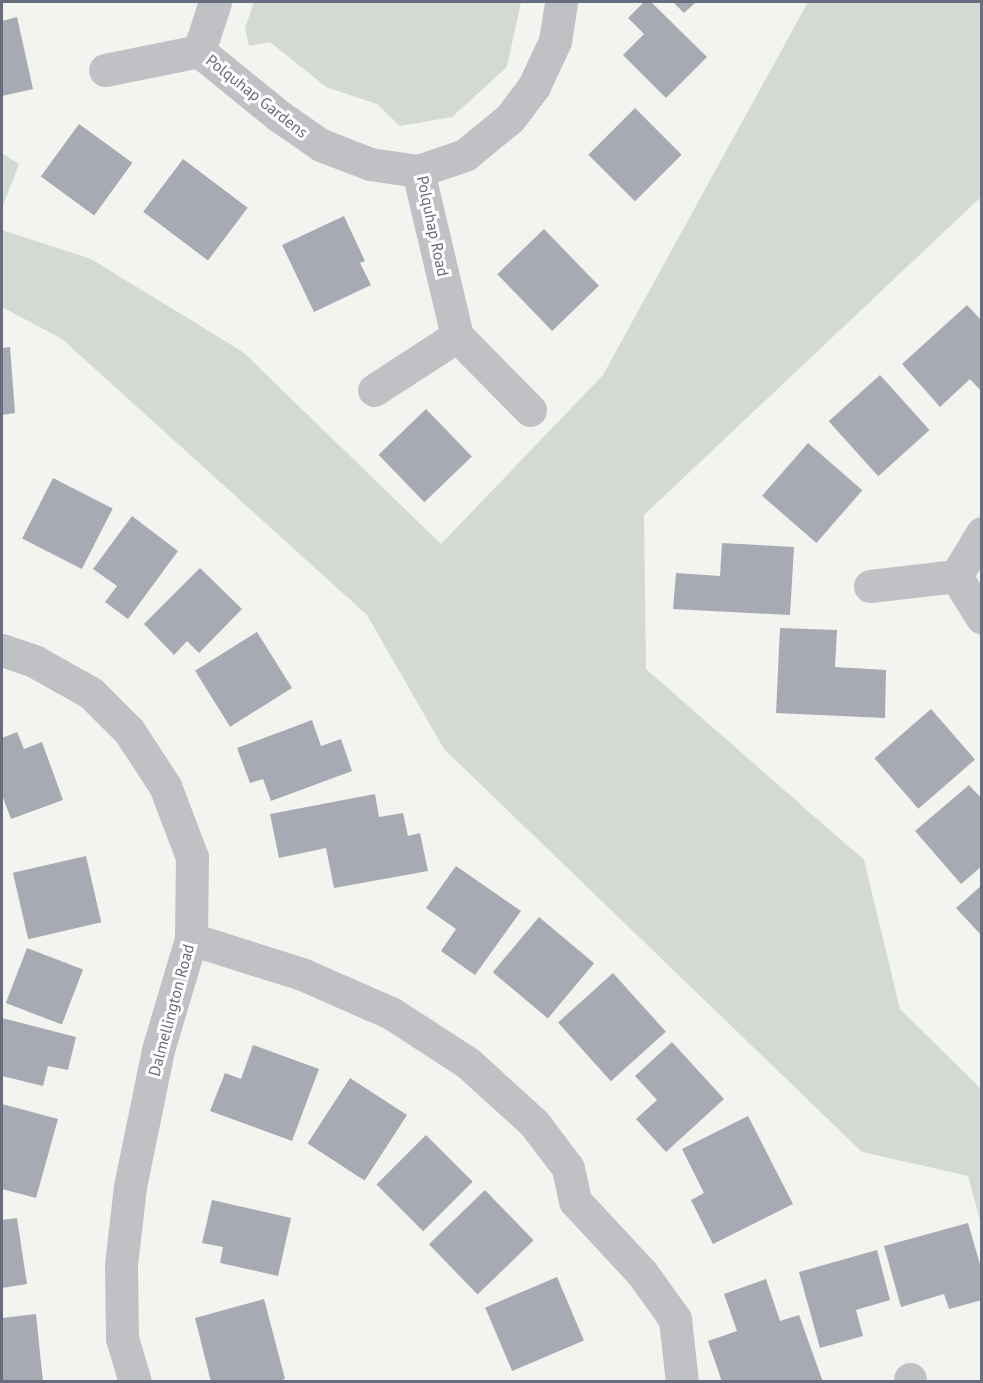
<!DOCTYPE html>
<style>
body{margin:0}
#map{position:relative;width:983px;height:1383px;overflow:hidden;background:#f3f4f0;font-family:"PT Sans",sans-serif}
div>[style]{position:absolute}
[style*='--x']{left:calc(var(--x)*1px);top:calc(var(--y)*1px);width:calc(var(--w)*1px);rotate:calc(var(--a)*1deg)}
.green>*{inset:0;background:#d3dad3}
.building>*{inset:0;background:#a7aab2;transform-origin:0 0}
.minor>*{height:33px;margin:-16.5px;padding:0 16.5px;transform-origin:16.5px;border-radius:16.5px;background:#c0c1c5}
span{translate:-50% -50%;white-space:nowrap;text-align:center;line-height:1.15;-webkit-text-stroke:6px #fff;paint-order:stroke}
.street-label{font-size:16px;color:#676d7e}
.frame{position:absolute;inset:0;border:3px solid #676d7e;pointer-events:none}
</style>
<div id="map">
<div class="green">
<i style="clip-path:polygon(254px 2px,521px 2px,507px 67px,452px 117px,400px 126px,377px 104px,326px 87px,270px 42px,249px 46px,245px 28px)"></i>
<i style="clip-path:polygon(808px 2px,981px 2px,981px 197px,644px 515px,646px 669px,864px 860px,900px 1009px,981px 1089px,981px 1224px,968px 1176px,862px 1152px,444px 749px,367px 615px,62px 339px,2px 307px,2px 230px,91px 259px,243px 352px,441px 544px,603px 375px)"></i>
<i style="clip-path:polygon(2px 153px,19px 164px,2px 208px)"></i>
</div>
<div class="building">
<i style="clip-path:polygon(644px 2px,651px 2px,707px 57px,666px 98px,623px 55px,644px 34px,628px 18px)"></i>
<i style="clip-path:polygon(673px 2px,696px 2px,684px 13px)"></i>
<i style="clip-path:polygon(17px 17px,33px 89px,2px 96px,2px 21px)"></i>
<i style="left:635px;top:108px;width:66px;height:66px;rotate:45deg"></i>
<i style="left:79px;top:124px;width:66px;height:65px;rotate:36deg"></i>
<i style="left:183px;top:159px;width:81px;height:66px;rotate:37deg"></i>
<i style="clip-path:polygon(344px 216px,365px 261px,360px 263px,371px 285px,314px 312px,282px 245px)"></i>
<i style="left:544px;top:229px;width:79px;height:65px;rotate:46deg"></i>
<i style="clip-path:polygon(967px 305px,982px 321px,982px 392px,970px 379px,940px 407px,902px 364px)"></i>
<i style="clip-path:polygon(10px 347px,15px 413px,2px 415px,2px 348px)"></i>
<i style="left:880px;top:375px;width:74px;height:69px;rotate:48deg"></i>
<i style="left:426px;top:409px;width:66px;height:66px;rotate:46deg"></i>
<i style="left:808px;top:443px;width:72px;height:70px;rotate:41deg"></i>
<i style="left:53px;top:478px;width:67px;height:68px;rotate:27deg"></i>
<i style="clip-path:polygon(132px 516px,178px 551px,128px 619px,105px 602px,117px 586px,93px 569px)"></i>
<i style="clip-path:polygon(722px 543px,794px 547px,790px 615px,673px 609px,676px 573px,720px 576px)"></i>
<i style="clip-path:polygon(200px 568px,242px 609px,199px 653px,187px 641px,174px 655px,144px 624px)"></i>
<i style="clip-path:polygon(780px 628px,837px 630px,835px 667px,886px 670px,885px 718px,776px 713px)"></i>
<i style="left:257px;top:632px;width:66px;height:73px;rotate:58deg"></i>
<i style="left:931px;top:709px;width:67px;height:75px;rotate:49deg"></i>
<i style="clip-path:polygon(312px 720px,321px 746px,341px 739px,352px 771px,271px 801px,263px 779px,250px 783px,237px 748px)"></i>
<i style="clip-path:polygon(17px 732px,24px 749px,42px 742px,63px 800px,11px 819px,2px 795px,2px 738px)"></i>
<i style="clip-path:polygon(969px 785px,982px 799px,982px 866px,961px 884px,915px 831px)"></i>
<i style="clip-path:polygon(375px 794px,379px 817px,403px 813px,408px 836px,420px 833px,428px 871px,334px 888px,326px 848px,279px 858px,270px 814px)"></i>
<i style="left:86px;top:856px;width:68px;height:75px;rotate:77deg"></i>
<i style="clip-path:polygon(456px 866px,521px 911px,475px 975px,441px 951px,456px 929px,426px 908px)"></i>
<i style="clip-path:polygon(982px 885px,982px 936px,956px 908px)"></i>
<i style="left:539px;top:917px;width:72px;height:72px;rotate:40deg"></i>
<i style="left:27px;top:948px;width:60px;height:59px;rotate:21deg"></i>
<i style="left:613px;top:973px;width:79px;height:74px;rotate:48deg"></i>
<i style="clip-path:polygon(2px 1018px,76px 1037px,68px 1070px,48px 1066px,43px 1086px,2px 1076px)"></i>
<i style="clip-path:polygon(672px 1042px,724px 1099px,666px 1152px,636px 1119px,657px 1100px,635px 1076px)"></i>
<i style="clip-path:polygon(253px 1045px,319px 1069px,292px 1141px,210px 1111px,225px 1073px,241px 1079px)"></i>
<i style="left:350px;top:1078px;width:68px;height:78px;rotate:33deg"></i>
<i style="clip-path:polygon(2px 1104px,58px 1119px,36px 1198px,2px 1189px)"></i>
<i style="clip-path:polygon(748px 1116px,793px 1204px,713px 1244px,691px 1200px,704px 1193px,682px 1149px)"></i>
<i style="left:426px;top:1135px;width:66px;height:70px;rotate:45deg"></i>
<i style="left:485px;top:1190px;width:70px;height:78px;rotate:46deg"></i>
<i style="clip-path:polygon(212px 1200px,291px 1218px,278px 1276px,220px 1263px,223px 1247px,202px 1243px)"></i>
<i style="clip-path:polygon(17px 1218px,27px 1284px,2px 1288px,2px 1220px)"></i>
<i style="clip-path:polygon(968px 1223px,982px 1271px,982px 1300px,949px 1309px,944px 1294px,901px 1307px,884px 1246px)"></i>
<i style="clip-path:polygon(877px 1250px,890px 1300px,856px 1310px,863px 1336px,820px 1348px,799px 1272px)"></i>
<i style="left:557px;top:1277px;width:69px;height:78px;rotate:67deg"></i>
<i style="clip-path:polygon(766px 1279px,780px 1321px,799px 1315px,823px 1382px,722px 1382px,708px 1341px,737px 1331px,724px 1294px)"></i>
<i style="clip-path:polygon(264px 1299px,285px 1379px,276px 1382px,211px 1382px,195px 1318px)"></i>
<i style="clip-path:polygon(36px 1314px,43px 1382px,2px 1382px,2px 1318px)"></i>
</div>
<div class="minor">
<i style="--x:215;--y:2;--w:52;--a:108.1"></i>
<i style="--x:199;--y:51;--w:103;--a:39.1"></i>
<i style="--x:279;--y:116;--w:51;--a:34.6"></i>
<i style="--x:321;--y:145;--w:53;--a:21.2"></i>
<i style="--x:370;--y:164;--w:49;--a:8.3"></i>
<i style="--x:105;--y:70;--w:96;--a:-11.4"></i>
<i style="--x:374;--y:390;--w:99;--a:-33"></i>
<i style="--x:530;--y:410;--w:104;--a:-134.6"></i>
<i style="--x:457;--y:336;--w:170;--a:-103.3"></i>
<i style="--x:418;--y:171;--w:50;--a:-18.8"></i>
<i style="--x:465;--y:155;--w:58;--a:-39.4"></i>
<i style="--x:510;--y:118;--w:40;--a:-53"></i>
<i style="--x:534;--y:86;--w:50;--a:-65"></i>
<i style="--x:555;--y:41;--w:39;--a:-81"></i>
<i style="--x:982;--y:533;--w:50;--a:121.2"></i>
<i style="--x:956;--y:576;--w:49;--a:58.2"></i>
<i style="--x:870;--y:586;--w:87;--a:-6.6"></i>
<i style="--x:2;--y:650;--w:36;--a:19"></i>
<i style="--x:36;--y:662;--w:63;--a:29.4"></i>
<i style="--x:91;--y:693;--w:54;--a:45"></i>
<i style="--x:129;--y:731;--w:66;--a:56.8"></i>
<i style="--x:165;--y:786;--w:76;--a:69.2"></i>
<i style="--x:192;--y:857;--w:82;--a:90.7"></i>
<i style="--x:191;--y:939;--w:116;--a:106.6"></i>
<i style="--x:158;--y:1050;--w:140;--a:101.6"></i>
<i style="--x:130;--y:1187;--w:79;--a:96.6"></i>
<i style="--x:121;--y:1265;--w:73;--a:89.2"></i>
<i style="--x:122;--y:1338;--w:46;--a:73.5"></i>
<i style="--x:191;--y:939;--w:116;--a:17.5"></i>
<i style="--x:302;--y:974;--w:97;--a:23.7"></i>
<i style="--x:391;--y:1013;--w:92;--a:33"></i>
<i style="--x:468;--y:1063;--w:89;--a:42.3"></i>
<i style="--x:534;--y:1123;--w:56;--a:52.9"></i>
<i style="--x:568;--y:1168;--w:34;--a:78"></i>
<i style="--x:575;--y:1201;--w:98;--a:47.1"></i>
<i style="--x:642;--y:1273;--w:57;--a:54.3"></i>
<i style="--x:675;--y:1319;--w:63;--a:83.7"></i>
<i style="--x:910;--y:1382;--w:3;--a:-90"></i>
</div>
<div class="street-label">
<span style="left:257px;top:96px;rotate:38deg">Polquhap Gardens</span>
<span style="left:433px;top:226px;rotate:78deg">Polquhap Road</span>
<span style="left:171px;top:1010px;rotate:-75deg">Dalmellington Road</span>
</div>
<div class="frame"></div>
</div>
